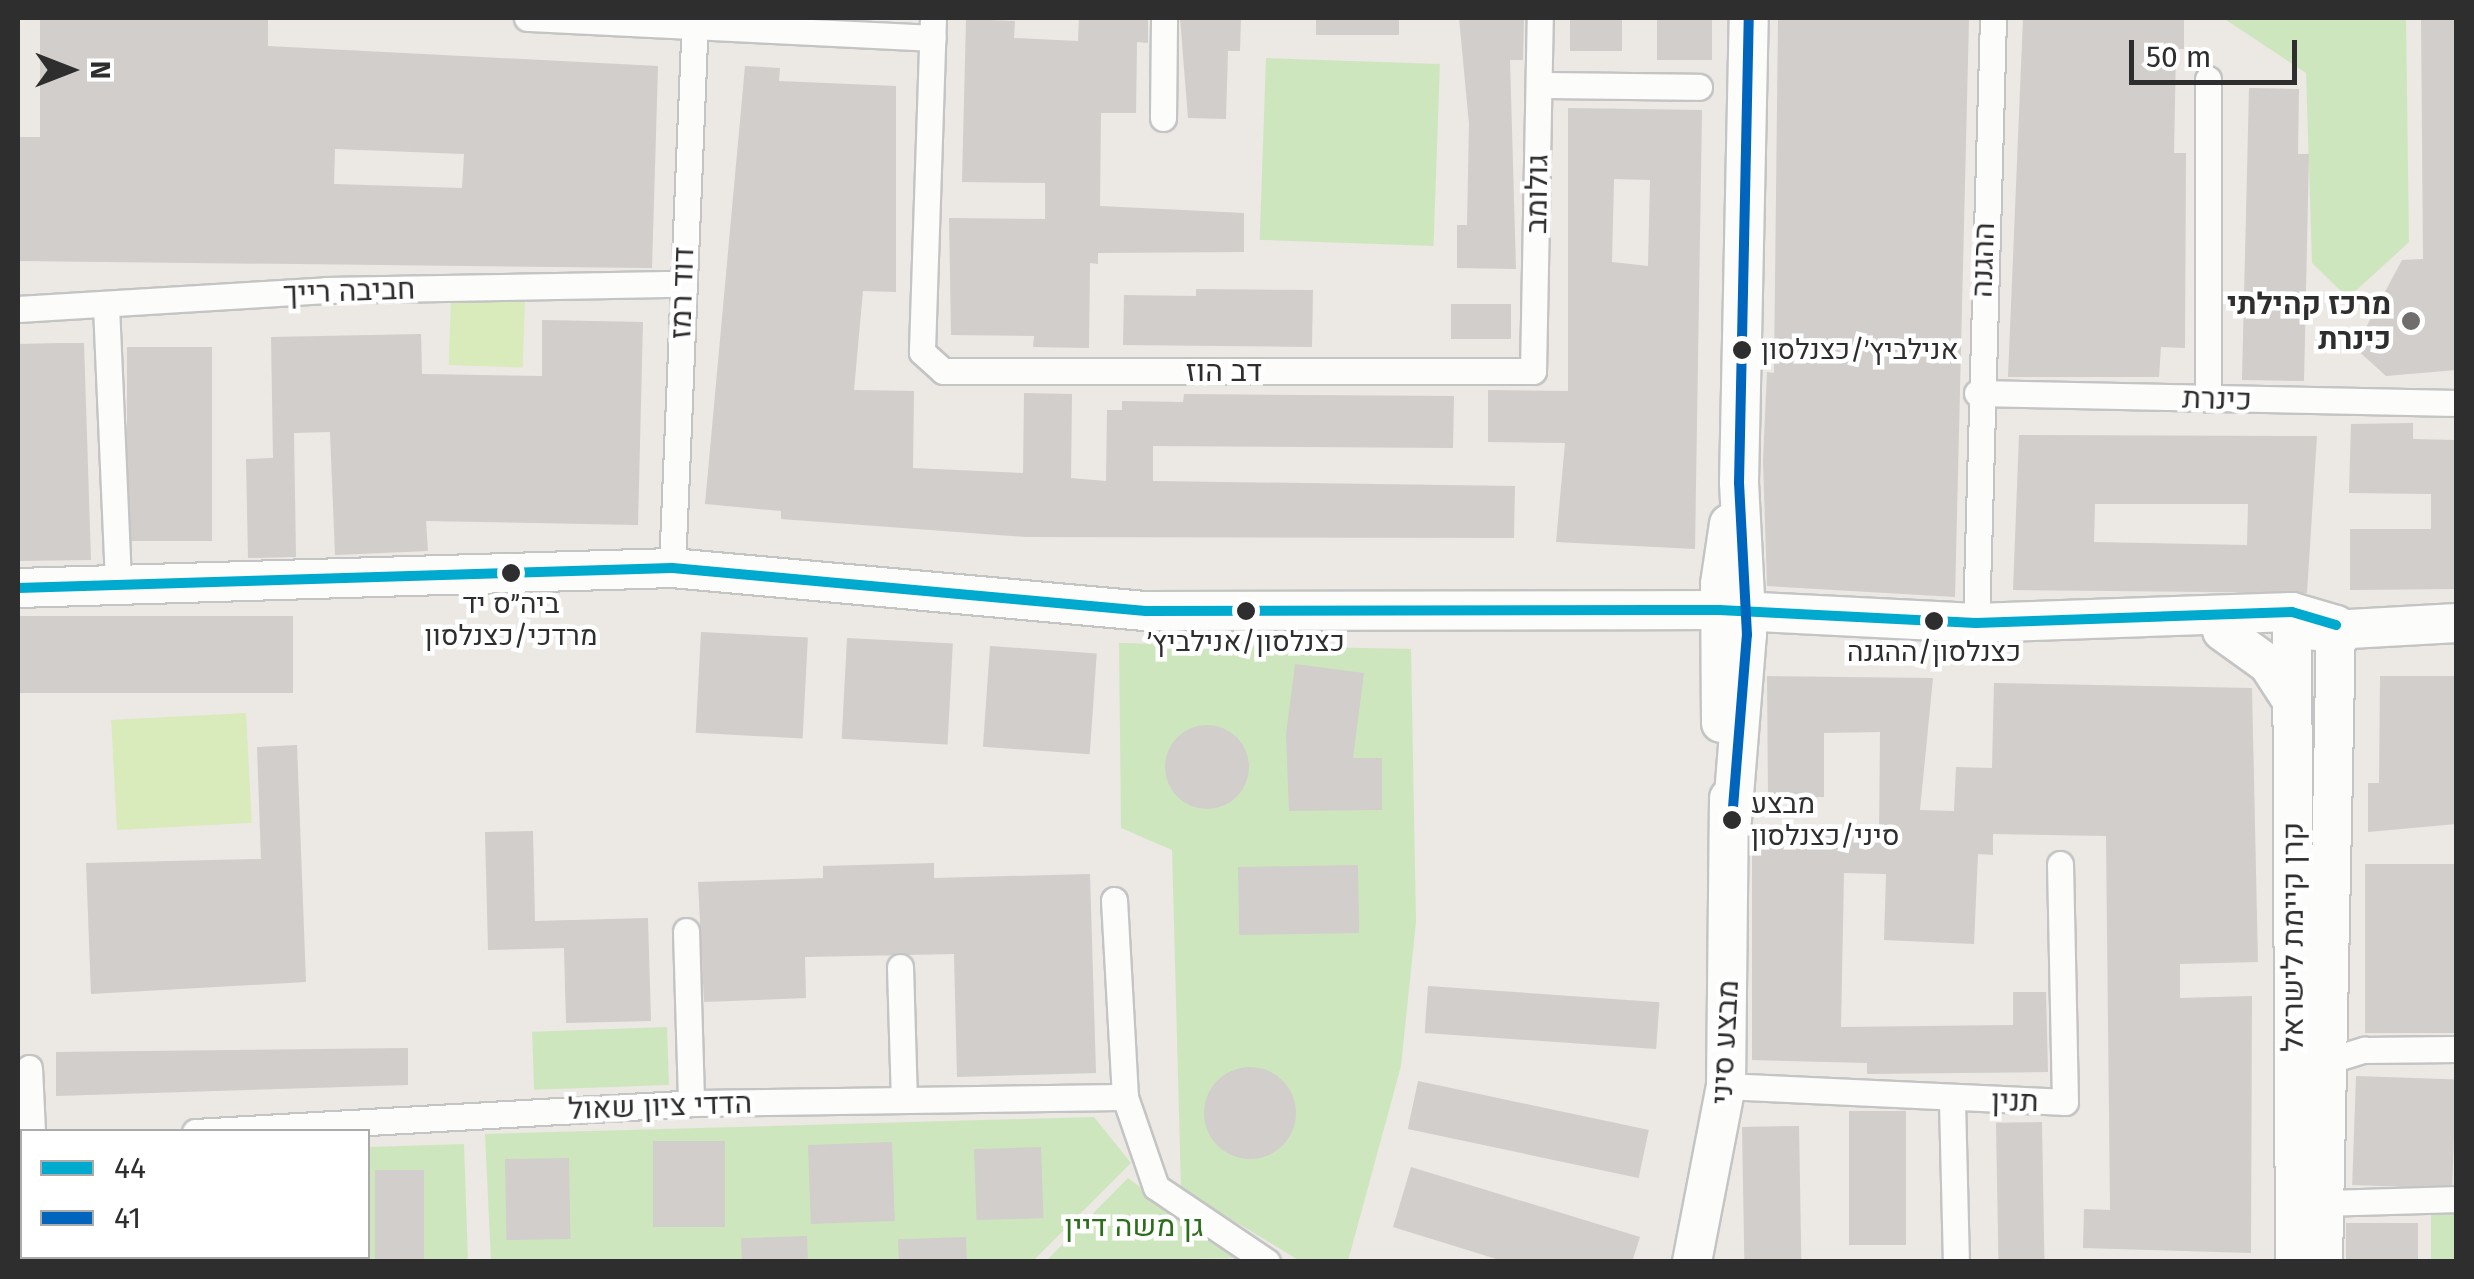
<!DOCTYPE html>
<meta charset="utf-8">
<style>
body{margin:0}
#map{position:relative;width:2474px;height:1279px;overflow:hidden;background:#ece8e4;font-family:"Fira Sans",Heebo,sans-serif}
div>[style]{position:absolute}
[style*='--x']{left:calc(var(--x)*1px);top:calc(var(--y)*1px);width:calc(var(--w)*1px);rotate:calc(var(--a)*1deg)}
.green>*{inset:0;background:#cee6be;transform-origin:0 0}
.pitch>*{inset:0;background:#d9eabb;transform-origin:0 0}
.building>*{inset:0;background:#d1cecb;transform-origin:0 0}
.round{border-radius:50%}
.roads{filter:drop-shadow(2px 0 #c5c4c5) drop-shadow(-2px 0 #c5c4c5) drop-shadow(0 2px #c5c4c5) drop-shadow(0 -2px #c5c4c5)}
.street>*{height:25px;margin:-12.5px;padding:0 12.5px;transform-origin:12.5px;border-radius:12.5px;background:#fcfcfb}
.secondary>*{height:38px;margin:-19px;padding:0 19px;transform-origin:19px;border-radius:19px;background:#fcfcfb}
.bus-1>*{height:10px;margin:-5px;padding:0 5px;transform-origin:5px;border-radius:5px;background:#00a9ce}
.bus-2>*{height:10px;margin:-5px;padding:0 5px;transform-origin:5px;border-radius:5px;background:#0065bd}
.dots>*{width:28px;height:28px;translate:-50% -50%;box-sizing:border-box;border:5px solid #fff;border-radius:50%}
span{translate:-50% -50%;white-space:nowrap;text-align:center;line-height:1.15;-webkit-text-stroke:9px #fff;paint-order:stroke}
.bus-label{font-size:28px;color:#2e2e2e}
.left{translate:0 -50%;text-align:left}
.street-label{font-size:30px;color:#2e2e2e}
.poi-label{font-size:30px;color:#2e2e2e;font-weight:700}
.right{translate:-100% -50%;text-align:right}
.park-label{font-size:30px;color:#2c6e1b}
.frame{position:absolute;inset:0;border:20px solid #2e2e2e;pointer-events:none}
.legend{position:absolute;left:20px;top:1129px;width:350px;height:130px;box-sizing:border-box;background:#fff;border:2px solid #ababab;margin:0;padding:12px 18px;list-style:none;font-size:30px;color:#2e2e2e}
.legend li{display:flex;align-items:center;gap:20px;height:50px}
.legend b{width:50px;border:2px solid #ababab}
.north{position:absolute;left:20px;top:20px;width:100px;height:100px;-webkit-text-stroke:8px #fff;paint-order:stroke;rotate:90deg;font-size:28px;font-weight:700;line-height:40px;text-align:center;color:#2e2e2e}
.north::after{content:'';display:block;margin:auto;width:35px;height:45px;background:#2e2e2e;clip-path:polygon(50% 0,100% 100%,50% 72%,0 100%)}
.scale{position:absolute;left:2129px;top:40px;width:168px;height:45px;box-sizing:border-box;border:5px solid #2e2e2e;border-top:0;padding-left:12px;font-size:30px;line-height:35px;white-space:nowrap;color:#2e2e2e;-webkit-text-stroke:8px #fff;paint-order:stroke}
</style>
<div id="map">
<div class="green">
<i style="clip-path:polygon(2223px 18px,2406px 18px,2409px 242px,2348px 298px,2312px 263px,2306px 73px)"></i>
<i style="left:1266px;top:58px;width:174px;height:182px;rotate:2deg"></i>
<i style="clip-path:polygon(1119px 643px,1411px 649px,1416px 922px,1401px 1066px,1348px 1261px,1300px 1261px,1181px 1189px,1172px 850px,1121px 828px)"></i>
<i style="left:667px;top:1027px;width:58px;height:135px;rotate:88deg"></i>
<i style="clip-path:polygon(1094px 1117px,1131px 1163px,1033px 1261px,491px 1262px,485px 1134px)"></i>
<i style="clip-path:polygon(464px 1144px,468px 1261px,52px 1262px,368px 1256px,368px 1147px)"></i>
<i style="clip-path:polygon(1128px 1178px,1235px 1258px,1045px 1262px)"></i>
<i style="left:2431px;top:1214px;width:25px;height:47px"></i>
</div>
<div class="pitch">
<i style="left:451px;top:299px;width:74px;height:66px;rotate:2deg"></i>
<i style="left:246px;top:713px;width:110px;height:135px;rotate:87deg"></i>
</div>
<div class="building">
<i style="clip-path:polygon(evenodd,40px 18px,268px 18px,268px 46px,658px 66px,652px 268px,18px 261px,18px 137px,40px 137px,40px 18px,335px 149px,464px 154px,462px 188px,334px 184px,335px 149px)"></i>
<i style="clip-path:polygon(1079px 18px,1148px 18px,1148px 43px,1137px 42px,1136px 113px,1101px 113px,1100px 206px,1244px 213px,1244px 252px,1098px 253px,1098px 264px,1090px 263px,1089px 348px,1033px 347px,1034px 336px,951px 335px,949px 218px,1045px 219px,1045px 183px,962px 182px,966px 19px,1015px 21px,1014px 38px,1078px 41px)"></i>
<i style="clip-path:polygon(1180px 18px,1241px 18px,1240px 51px,1228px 51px,1226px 119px,1188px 118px)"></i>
<i style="left:1316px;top:18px;width:83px;height:17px"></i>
<i style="clip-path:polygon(1459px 18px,1524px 18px,1523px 60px,1510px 60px,1516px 269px,1457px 268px,1457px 225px,1467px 225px,1469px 124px)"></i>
<i style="left:1570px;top:18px;width:52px;height:33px"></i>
<i style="left:1657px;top:18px;width:55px;height:42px"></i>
<i style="clip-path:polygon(1778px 18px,1969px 18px,1955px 597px,1767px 586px,1763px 460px,1767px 372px,1774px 373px)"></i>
<i style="clip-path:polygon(2023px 18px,2184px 18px,2184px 49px,2176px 49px,2174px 153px,2186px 153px,2185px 348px,2161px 347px,2159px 377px,2008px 377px)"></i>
<i style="clip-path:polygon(2421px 18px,2456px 18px,2456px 370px,2386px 376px,2355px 348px,2402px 260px,2423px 259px)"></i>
<i style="clip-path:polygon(745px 66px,780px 68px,779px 81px,896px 86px,896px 292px,863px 291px,854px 390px,914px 391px,913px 468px,1023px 473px,1024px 393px,1072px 394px,1071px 478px,1106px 481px,1107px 410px,1122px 410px,1122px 401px,1183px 402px,1184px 394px,1454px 396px,1453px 448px,1153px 446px,1153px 481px,1515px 486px,1514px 538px,1026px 537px,781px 519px,781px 511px,705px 504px)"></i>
<i style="clip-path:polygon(2249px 88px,2299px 89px,2298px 154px,2309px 154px,2304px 381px,2242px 380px)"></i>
<i style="clip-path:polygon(evenodd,1568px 108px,1702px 110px,1695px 549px,1556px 542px,1565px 443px,1488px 442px,1488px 390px,1568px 391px,1568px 108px,1614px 179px,1650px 180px,1648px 266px,1612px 262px,1614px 179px)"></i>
<i style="clip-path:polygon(1196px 289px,1313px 290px,1312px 347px,1123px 345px,1124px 295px,1196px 296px)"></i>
<i style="left:1451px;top:304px;width:60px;height:35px"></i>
<i style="clip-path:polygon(542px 320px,643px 322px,638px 525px,426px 521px,428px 551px,335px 555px,330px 432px,294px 433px,296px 557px,248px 558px,246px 459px,273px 458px,271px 337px,421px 334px,422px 374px,542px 376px)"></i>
<i style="clip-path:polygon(60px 343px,84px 343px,91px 560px,18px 561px,18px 344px)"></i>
<i style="left:212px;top:347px;width:194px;height:85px;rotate:90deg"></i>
<i style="clip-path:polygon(2413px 423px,2413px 439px,2456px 440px,2456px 589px,2350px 590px,2350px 529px,2431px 529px,2431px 494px,2349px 493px,2351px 424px)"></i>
<i style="clip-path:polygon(evenodd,2019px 435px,2317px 436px,2307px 593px,2013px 590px,2019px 435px,2095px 504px,2248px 504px,2247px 545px,2094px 542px,2095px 504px)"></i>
<i style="left:18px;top:616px;width:275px;height:77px"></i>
<i style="left:701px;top:632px;width:107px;height:101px;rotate:3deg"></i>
<i style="left:847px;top:638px;width:106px;height:101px;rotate:3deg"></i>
<i style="left:990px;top:646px;width:107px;height:101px;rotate:4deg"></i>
<i style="clip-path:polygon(1295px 664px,1364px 673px,1353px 758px,1382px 758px,1382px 810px,1289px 811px,1286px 734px)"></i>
<i style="clip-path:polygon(1767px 676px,1933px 678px,1920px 810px,1954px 811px,1956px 767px,1992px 768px,1994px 683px,2252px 688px,2258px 962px,2180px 964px,2180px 998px,2252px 996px,2251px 1253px,2083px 1248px,2084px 1209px,2110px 1210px,2106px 836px,1993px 834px,1993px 855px,1978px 854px,1974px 944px,1884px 940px,1886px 874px,1844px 873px,1841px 1027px,2013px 1025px,2013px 992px,2046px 992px,2048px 1072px,1867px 1074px,1867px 1063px,1752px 1060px,1752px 833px,1879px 836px,1880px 732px,1824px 733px,1824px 797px,1768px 798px)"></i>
<i style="clip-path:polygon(2380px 676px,2456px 676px,2456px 824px,2368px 832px,2368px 783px,2379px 783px)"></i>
<i class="round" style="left:1165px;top:725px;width:84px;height:84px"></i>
<i style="clip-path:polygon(297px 745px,306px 982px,91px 994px,86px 863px,261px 859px,257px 747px)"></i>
<i style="clip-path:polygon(533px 831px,535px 921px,648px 918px,651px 1021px,566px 1023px,564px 948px,488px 950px,485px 832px)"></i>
<i style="clip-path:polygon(934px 863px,934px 878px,1090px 874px,1096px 1073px,957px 1077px,954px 954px,805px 957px,806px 998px,704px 1002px,698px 882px,823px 878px,823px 866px)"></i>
<i style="left:2456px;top:864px;width:169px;height:91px;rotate:90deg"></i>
<i style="left:1358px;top:865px;width:68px;height:120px;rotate:89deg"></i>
<i style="left:1428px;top:986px;width:232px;height:47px;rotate:4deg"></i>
<i style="clip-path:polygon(408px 1048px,408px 1085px,56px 1096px,56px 1052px)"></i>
<i class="round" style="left:1204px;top:1067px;width:92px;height:92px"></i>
<i style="left:2356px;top:1076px;width:100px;height:109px;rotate:2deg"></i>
<i style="left:1418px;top:1081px;width:236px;height:49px;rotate:12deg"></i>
<i style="left:1849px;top:1111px;width:57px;height:134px"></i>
<i style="left:2042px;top:1122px;width:140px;height:46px;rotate:89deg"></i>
<i style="left:1799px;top:1126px;width:136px;height:57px;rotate:89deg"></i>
<i style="left:653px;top:1141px;width:72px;height:86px"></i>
<i style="left:892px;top:1142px;width:79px;height:84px;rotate:88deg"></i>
<i style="left:1041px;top:1147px;width:71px;height:67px;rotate:88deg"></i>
<i style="left:569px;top:1158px;width:81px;height:64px;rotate:89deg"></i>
<i style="clip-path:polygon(1411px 1167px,1640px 1237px,1632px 1262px,1506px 1262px,1393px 1227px)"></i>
<i style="left:375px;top:1170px;width:49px;height:92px"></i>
<i style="left:2346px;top:1223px;width:72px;height:39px"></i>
<i style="left:807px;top:1236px;width:26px;height:66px;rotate:88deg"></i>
<i style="left:966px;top:1237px;width:25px;height:68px;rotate:88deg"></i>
</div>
<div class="roads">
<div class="street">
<i style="--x:527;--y:18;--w:406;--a:2.8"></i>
<i style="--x:933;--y:18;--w:334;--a:91.9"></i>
<i style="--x:922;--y:352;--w:28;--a:42"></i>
<i style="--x:943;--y:371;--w:590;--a:0"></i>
<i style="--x:1533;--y:371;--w:353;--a:-88.9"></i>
<i style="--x:2208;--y:79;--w:320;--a:90"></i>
<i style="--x:1539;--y:85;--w:160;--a:0.7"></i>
<i style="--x:1163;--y:118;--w:100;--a:-89.4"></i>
<i style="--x:106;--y:306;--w:278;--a:87.5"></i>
<i style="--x:18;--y:309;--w:309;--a:-3.5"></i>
<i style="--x:326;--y:290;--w:355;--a:-1"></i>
<i style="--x:1977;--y:393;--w:479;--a:1.2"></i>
<i style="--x:672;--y:568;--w:550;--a:-87.61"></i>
<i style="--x:1976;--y:623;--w:605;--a:-88.39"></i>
<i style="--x:1114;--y:900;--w:197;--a:86.8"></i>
<i style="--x:1125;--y:1097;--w:95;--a:71"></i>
<i style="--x:1156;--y:1187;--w:134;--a:34"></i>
<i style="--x:686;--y:931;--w:172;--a:88.3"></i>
<i style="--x:900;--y:967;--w:133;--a:88.3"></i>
<i style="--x:2327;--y:1061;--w:39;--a:-17"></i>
<i style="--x:2364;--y:1050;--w:92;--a:-0.6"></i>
<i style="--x:29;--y:1068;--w:64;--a:87.3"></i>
<i style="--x:1726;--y:1086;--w:339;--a:2.7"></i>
<i style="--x:2065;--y:1102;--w:238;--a:-91.2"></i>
<i style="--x:1952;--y:1101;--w:161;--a:88.6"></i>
<i style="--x:195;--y:1132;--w:497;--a:-3.3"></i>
<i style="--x:691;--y:1103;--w:434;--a:-0.8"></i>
<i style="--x:2324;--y:1203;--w:132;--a:-1.7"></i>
<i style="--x:18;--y:1214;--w:4;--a:0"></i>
<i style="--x:34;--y:1256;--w:6;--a:90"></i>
</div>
<div class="secondary">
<i style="--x:18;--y:588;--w:654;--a:-1.75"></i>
<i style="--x:672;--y:568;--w:476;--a:5.2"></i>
<i style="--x:1146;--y:611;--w:573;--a:-0.1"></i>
<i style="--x:1719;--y:610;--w:257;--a:2.9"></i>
<i style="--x:1976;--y:623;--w:316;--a:-2"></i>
<i style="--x:2292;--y:612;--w:46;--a:16.5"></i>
<i style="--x:2292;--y:612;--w:650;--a:89.74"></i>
<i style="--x:2222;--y:631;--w:57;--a:35.7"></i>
<i style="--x:2268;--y:664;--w:44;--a:57"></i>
<i style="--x:2315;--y:631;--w:141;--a:-3.2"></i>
<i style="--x:1721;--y:723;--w:139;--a:-90.4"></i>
<i style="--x:1720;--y:584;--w:61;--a:-81.5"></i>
<i style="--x:1732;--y:820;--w:186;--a:-85.4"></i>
<i style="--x:1747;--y:635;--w:152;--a:-93"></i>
<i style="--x:1739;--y:483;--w:465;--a:-88.8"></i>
<i style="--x:1692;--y:1262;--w:179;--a:-79.1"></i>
<i style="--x:1726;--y:1086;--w:288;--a:-89.4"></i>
<i style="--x:2323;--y:1262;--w:637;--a:-88.83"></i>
</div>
</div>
<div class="bus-1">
<i style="--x:18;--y:588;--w:654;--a:-1.75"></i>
<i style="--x:672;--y:568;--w:476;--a:5.2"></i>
<i style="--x:1146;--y:611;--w:573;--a:-0.1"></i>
<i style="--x:1719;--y:610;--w:257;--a:2.9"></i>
<i style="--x:1976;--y:623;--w:316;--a:-2"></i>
<i style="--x:2292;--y:612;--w:46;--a:16.5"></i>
</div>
<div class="bus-2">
<i style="--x:1732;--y:820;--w:186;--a:-85.4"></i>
<i style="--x:1747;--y:635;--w:152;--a:-93"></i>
<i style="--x:1739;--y:483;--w:465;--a:-88.8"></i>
</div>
<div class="dots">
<i style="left:2411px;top:321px;background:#706f6e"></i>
<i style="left:1742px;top:350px;background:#2e2e2e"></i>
<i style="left:511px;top:573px;background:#2e2e2e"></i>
<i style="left:1246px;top:611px;background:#2e2e2e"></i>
<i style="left:1934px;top:621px;background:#2e2e2e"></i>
<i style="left:1732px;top:820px;background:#2e2e2e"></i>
</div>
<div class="bus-label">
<span class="left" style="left:1761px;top:350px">אנילביץ׳/כצנלסון</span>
<span style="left:511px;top:620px">ביה״ס יד<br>מרדכי/כצנלסון</span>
<span style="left:1246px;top:642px">כצנלסון/אנילביץ׳</span>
<span style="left:1934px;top:652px">כצנלסון/ההגנה</span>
<span class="left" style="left:1751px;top:820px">מבצע<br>סיני/כצנלסון</span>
</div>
<div class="street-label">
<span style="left:1537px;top:194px;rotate:-89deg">גולומב</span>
<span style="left:1983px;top:260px;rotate:-88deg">ההגנה</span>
<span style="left:349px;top:291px;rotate:-2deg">חביבה רייך</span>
<span style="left:682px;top:293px;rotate:-88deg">דוד רמז</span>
<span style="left:1224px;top:371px">דב הוז</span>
<span style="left:2217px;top:399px;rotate:2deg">כינרת</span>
<span style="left:2293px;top:937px;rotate:-90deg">קרן קיימת לישראל</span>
<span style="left:1725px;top:1042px;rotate:-87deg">מבצע סיני</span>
<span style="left:2015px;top:1101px;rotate:1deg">תנין</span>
<span style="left:660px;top:1106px;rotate:-2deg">הדדי ציון שאול</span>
</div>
<div class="poi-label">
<span class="right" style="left:2391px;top:321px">מרכז קהילתי<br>כינרת</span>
</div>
<div class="park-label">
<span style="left:1134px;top:1226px">גן משה דיין</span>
</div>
<div class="frame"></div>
<ul class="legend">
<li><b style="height:12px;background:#00a9ce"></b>44</li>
<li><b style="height:12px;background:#0065bd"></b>41</li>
</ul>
<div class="north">N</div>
<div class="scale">50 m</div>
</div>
